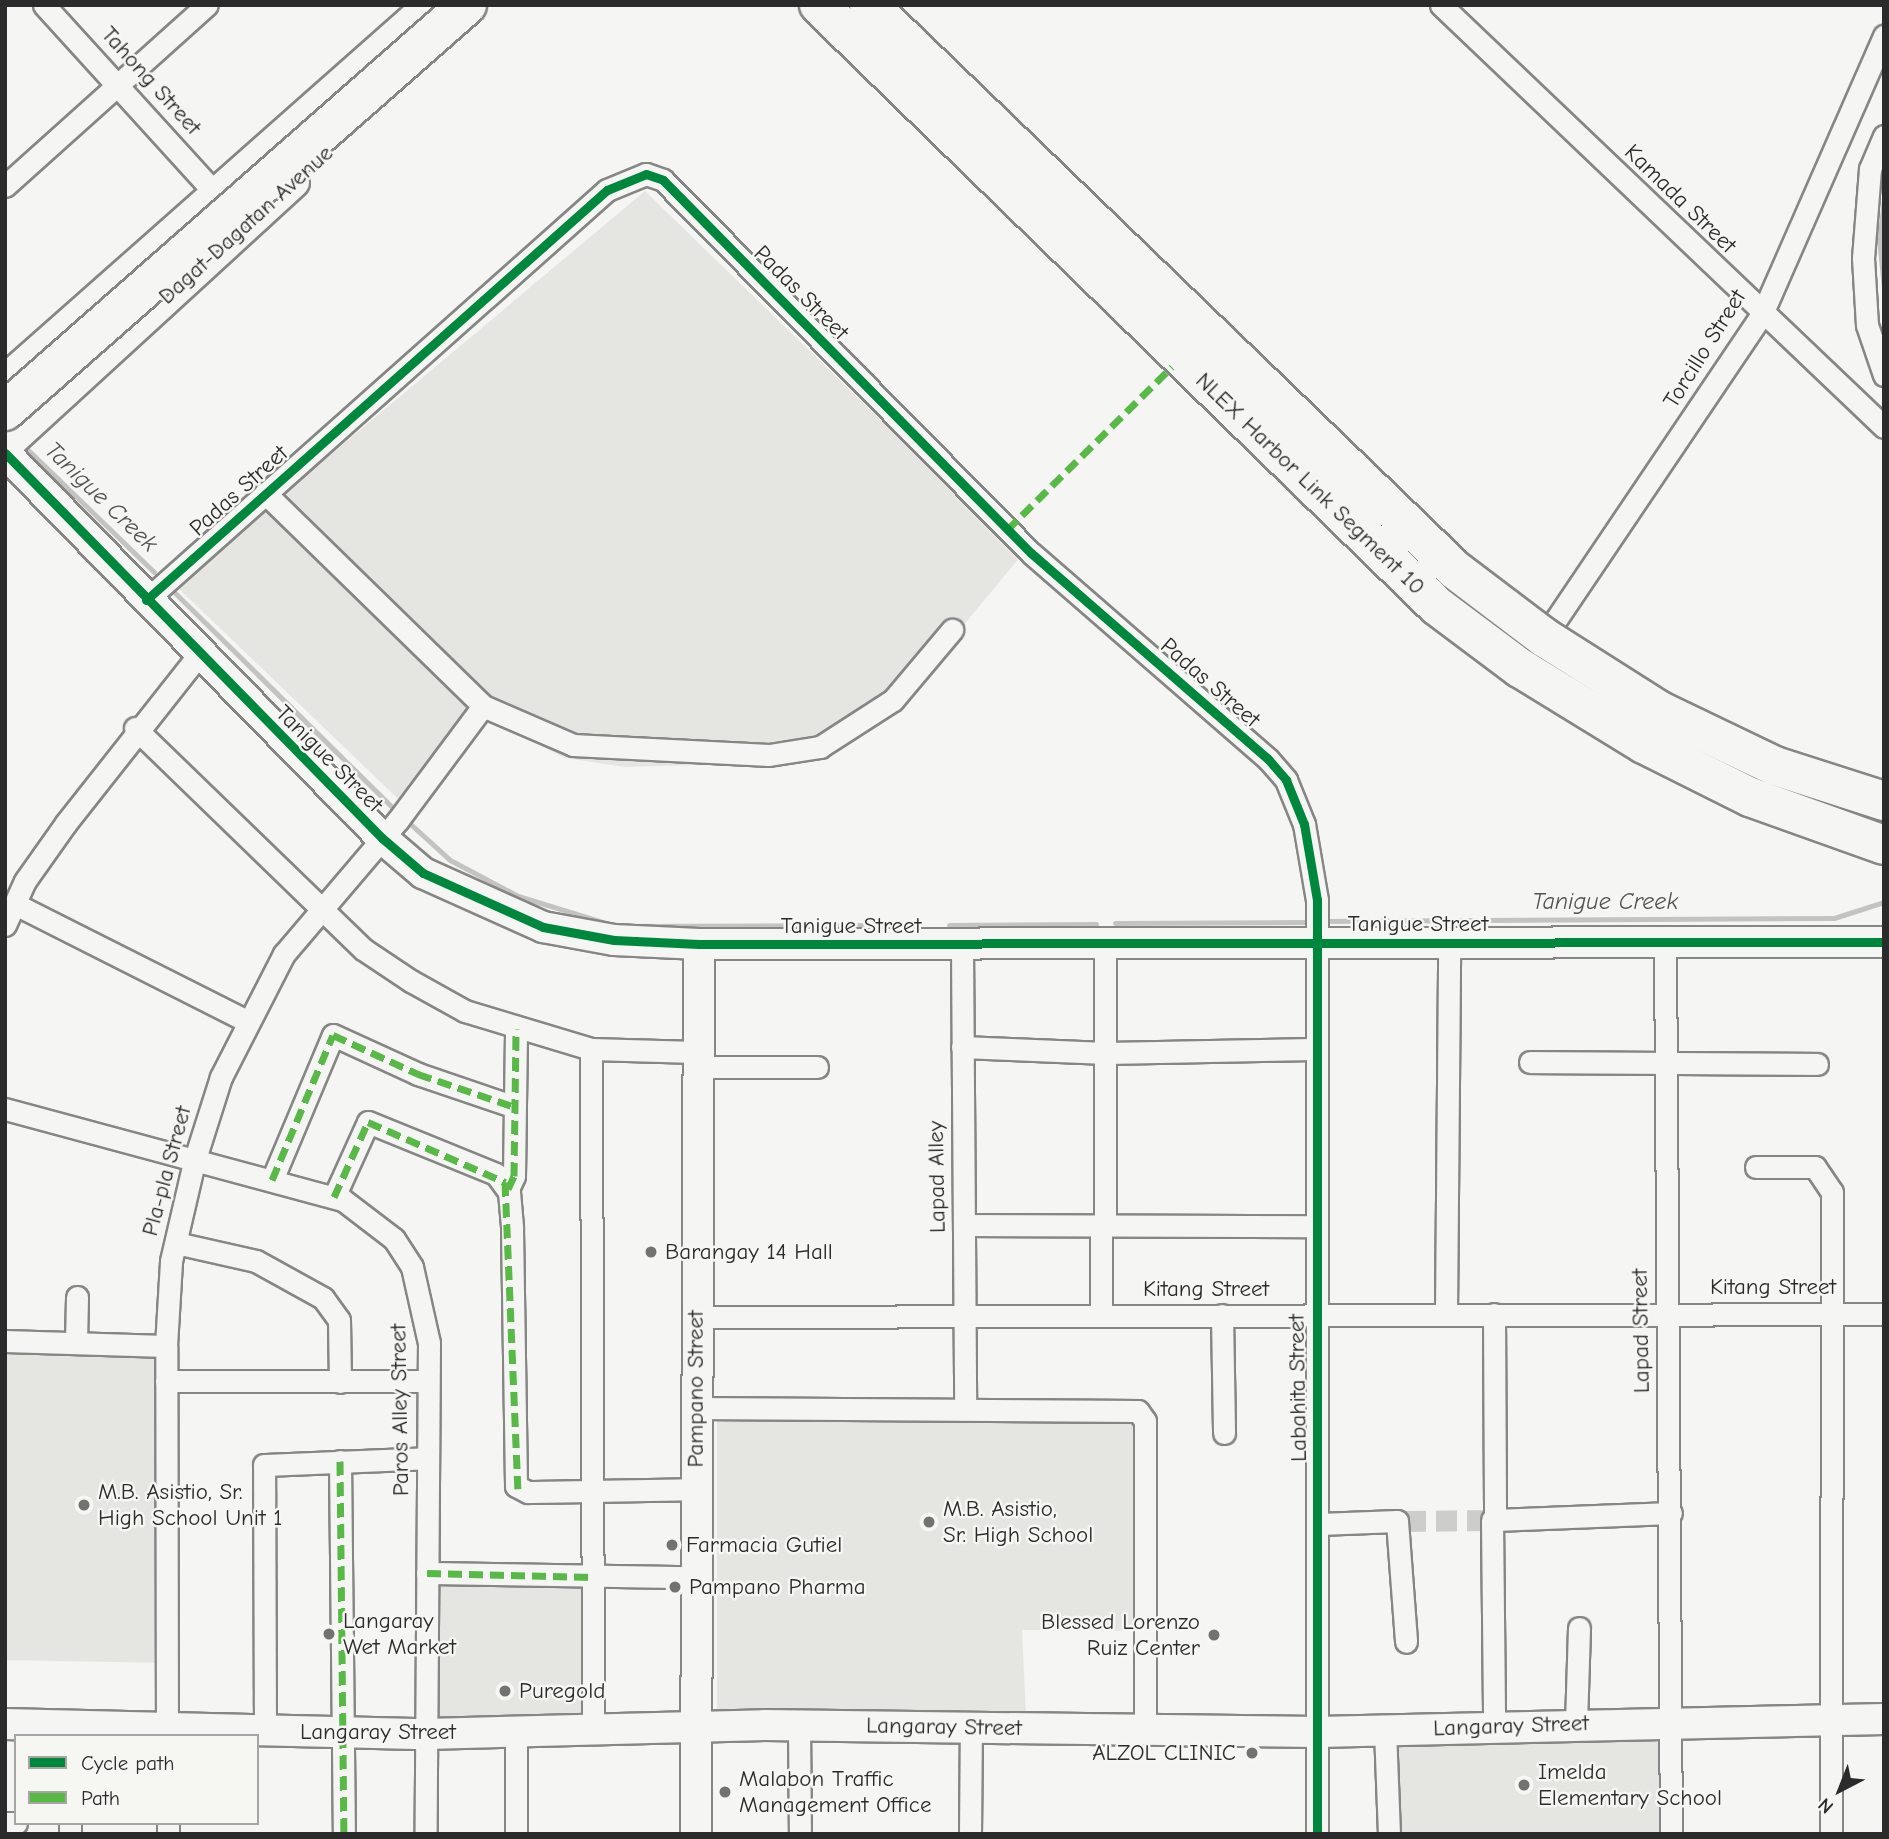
<!DOCTYPE html>
<style>
body{margin:0}
#map{position:relative;width:1889px;height:1839px;overflow:hidden;background:#f5f5f3;font-family:"Comic Neue",sans-serif}
div>[style]{position:absolute}
[style*='--x']{left:calc(var(--x)*1px);top:calc(var(--y)*1px);width:calc(var(--w)*1px);rotate:calc(var(--a)*1deg)}
.built>*{inset:0;background:#e5e5e2;transform-origin:0 0}
.water>*{inset:0;background:#c3c3c1}
.stream>*{height:5px;margin:-2.5px;padding:0 2.5px;transform-origin:2.5px;border-radius:2.5px;background:#c3c3c1}
.street-tunnel>*{height:21px;margin-top:-10.5px;transform-origin:0;background:repeating-linear-gradient(90deg,#cdcdcb 0 21px,transparent 0 31px)}
.roads{filter:drop-shadow(2px 0 #868685) drop-shadow(-2px 0 #868685) drop-shadow(0 2px #868685) drop-shadow(0 -2px #868685)}
.street>*{height:21px;margin:-10.5px;padding:0 10.5px;transform-origin:10.5px;border-radius:10.5px;background:#f5f5f3}
.secondary>*{height:30px;margin:-15px;padding:0 15px;transform-origin:15px;border-radius:15px;background:#f5f5f3}
.bridges{filter:drop-shadow(2px 0 #868685) drop-shadow(-2px 0 #868685) drop-shadow(0 2px #868685) drop-shadow(0 -2px #868685)}
.highway-bridge>*{height:38px;margin:-19px;padding:0 19px;transform-origin:19px;border-radius:19px;background:#f5f5f3}
.quiet>*{height:7px;margin-top:-3.5px;transform-origin:0;background:repeating-linear-gradient(90deg,#58b947 0 14px,transparent 0 21px)}
.cycleway>*{height:9px;margin:-4.5px;padding:0 4.5px;transform-origin:4.5px;border-radius:4.5px;background:#00873e}
.dots>*{width:19px;height:19px;translate:-50% -50%;box-sizing:border-box;border:4px solid #f6f6f2;border-radius:50%}
span{translate:-50% -50%;white-space:nowrap;text-align:center;line-height:1.15;-webkit-text-stroke:5px #f6f6f2;paint-order:stroke}
.street-label{font-size:23px;color:#2b2b2b}
.poi-label{font-size:23px;color:#2b2b2b}
.left{translate:0 -50%;text-align:left}
.right{translate:-100% -50%;text-align:right}
.water-label{font-size:24px;color:#525251;font-style:italic}
.frame{position:absolute;inset:0;border:7px solid #2b2b2b;pointer-events:none}
.legend{position:absolute;left:14px;top:1734px;width:245px;height:91px;box-sizing:border-box;background:#f6f6f2;border:2px solid #a5a5a2;margin:0;padding:9px 12px;list-style:none;font-size:21px;color:#2b2b2b}
.legend li{display:flex;align-items:center;gap:14px;height:35px}
.legend b{width:35px;border:2px solid #a5a5a2}
.north{position:absolute;left:1805px;top:1755px;width:70px;height:70px;-webkit-text-stroke:5px #f6f6f2;paint-order:stroke;rotate:222deg;font-size:19px;font-weight:700;line-height:28px;text-align:center;color:#2b2b2b}
.north::after{content:'';display:block;margin:auto;width:24px;height:32px;background:#2b2b2b;clip-path:polygon(50% 0,100% 100%,50% 72%,0 100%)}
</style>
<div id="map">
<div class="built">
<i style="clip-path:polygon(645px 191px,1021px 556px,889px 715px,853px 740px,765px 763px,625px 767px,565px 758px,481px 716px,415px 815px,175px 585px)"></i>
<i style="left:5px;top:1348px;width:157px;height:312px;rotate:1deg"></i>
<i style="clip-path:polygon(717px 1412px,1139px 1414px,1141px 1631px,1022px 1630px,1026px 1717px,717px 1712px)"></i>
<i style="left:433px;top:1576px;width:155px;height:146px;rotate:1deg"></i>
<i style="left:1660px;top:1732px;width:102px;height:273px;rotate:90deg"></i>
</div>
<div class="water">
<i style="clip-path:polygon(1884px 185px,1884px 307px,1877px 240px)"></i>
</div>
<div class="stream">
<i style="--x:24;--y:446;--w:181;--a:44.1"></i>
<i style="--x:173;--y:591;--w:310;--a:44.6"></i>
<i style="--x:406;--y:820;--w:59;--a:42.3"></i>
<i style="--x:450;--y:860;--w:77;--a:27.9"></i>
<i style="--x:518;--y:896;--w:95;--a:17.1"></i>
<i style="--x:1321;--y:921;--w:513;--a:-0.34"></i>
<i style="--x:1834;--y:918;--w:52;--a:-17.7"></i>
<i style="--x:1115;--y:923;--w:196;--a:-0.3"></i>
<i style="--x:949;--y:925;--w:147;--a:-0.4"></i>
<i style="--x:629;--y:926;--w:281;--a:-0.2"></i>
</div>
<div class="street-tunnel">
<i style="--x:1405;--y:1521;--w:87;--a:-0.7"></i>
</div>
<div class="roads">
<div class="street">
<i style="--x:44;--y:5;--w:257;--a:47.7"></i>
<i style="--x:1441;--y:5;--w:612;--a:43.61"></i>
<i style="--x:1884;--y:136;--w:36;--a:113"></i>
<i style="--x:1870;--y:169;--w:89;--a:94.5"></i>
<i style="--x:1863;--y:258;--w:67;--a:86.6"></i>
<i style="--x:1867;--y:325;--w:53;--a:71.2"></i>
<i style="--x:5;--y:186;--w:271;--a:-41.9"></i>
<i style="--x:265;--y:493;--w:305;--a:44.3"></i>
<i style="--x:483;--y:706;--w:98;--a:23.4"></i>
<i style="--x:573;--y:745;--w:196;--a:2.9"></i>
<i style="--x:769;--y:755;--w:52;--a:-8.9"></i>
<i style="--x:820;--y:747;--w:87;--a:-32.8"></i>
<i style="--x:893;--y:700;--w:92;--a:-49.9"></i>
<i style="--x:146;--y:600;--w:617;--a:-41.65"></i>
<i style="--x:607;--y:190;--w:42;--a:-22.3"></i>
<i style="--x:646;--y:174;--w:18;--a:19"></i>
<i style="--x:663;--y:180;--w:524;--a:45.39"></i>
<i style="--x:1031;--y:553;--w:314;--a:41"></i>
<i style="--x:1268;--y:759;--w:28;--a:49"></i>
<i style="--x:1286;--y:780;--w:48;--a:67.8"></i>
<i style="--x:1304;--y:824;--w:77;--a:80.3"></i>
<i style="--x:1317;--y:900;--w:934;--a:90"></i>
<i style="--x:1549;--y:630;--w:381;--a:-56"></i>
<i style="--x:1762;--y:314;--w:304;--a:-66.3"></i>
<i style="--x:135;--y:728;--w:318;--a:44.1"></i>
<i style="--x:363;--y:949;--w:58;--a:33.7"></i>
<i style="--x:411;--y:981;--w:62;--a:29.1"></i>
<i style="--x:465;--y:1011;--w:132;--a:16.8"></i>
<i style="--x:591;--y:1049;--w:105;--a:1.6"></i>
<i style="--x:15;--y:904;--w:260;--a:26.8"></i>
<i style="--x:5;--y:925;--w:48;--a:-65.6"></i>
<i style="--x:25;--y:881;--w:71;--a:-54.7"></i>
<i style="--x:66;--y:823;--w:213;--a:-51.7"></i>
<i style="--x:1665;--y:941;--w:893;--a:89.62"></i>
<i style="--x:1105;--y:943;--w:282;--a:90"></i>
<i style="--x:962;--y:946;--w:462;--a:89.6"></i>
<i style="--x:962;--y:1047;--w:144;--a:2.4"></i>
<i style="--x:1106;--y:1053;--w:207;--a:-1.1"></i>
<i style="--x:591;--y:1049;--w:682;--a:89.83"></i>
<i style="--x:1530;--y:1062;--w:287;--a:0.4"></i>
<i style="--x:696;--y:1067;--w:121;--a:0"></i>
<i style="--x:5;--y:1109;--w:350;--a:15.1"></i>
<i style="--x:343;--y:1200;--w:64;--a:37.4"></i>
<i style="--x:394;--y:1239;--w:33;--a:57"></i>
<i style="--x:412;--y:1267;--w:78;--a:77.4"></i>
<i style="--x:429;--y:1343;--w:491;--a:90.4"></i>
<i style="--x:1756;--y:1167;--w:59;--a:0"></i>
<i style="--x:1815;--y:1167;--w:30;--a:56"></i>
<i style="--x:1832;--y:1192;--w:642;--a:90.09"></i>
<i style="--x:272;--y:1180;--w:157;--a:-67.2"></i>
<i style="--x:333;--y:1035;--w:94;--a:24.6"></i>
<i style="--x:418;--y:1074;--w:99;--a:18.8"></i>
<i style="--x:508;--y:1189;--w:14;--a:-65"></i>
<i style="--x:514;--y:1176;--w:147;--a:-89.2"></i>
<i style="--x:334;--y:1197;--w:82;--a:-65.6"></i>
<i style="--x:368;--y:1122;--w:138;--a:22.1"></i>
<i style="--x:496;--y:1174;--w:22;--a:54"></i>
<i style="--x:509;--y:1192;--w:37;--a:85"></i>
<i style="--x:512;--y:1229;--w:257;--a:89.1"></i>
<i style="--x:516;--y:1486;--w:13;--a:27"></i>
<i style="--x:528;--y:1492;--w:168;--a:-1"></i>
<i style="--x:964;--y:1225;--w:349;--a:0.2"></i>
<i style="--x:1101;--y:1225;--w:90;--a:90"></i>
<i style="--x:176;--y:1243;--w:82;--a:12.7"></i>
<i style="--x:256;--y:1261;--w:77;--a:28.9"></i>
<i style="--x:323;--y:1298;--w:27;--a:54"></i>
<i style="--x:339;--y:1320;--w:62;--a:89.1"></i>
<i style="--x:1446;--y:1313;--w:368;--a:-89.5"></i>
<i style="--x:1494;--y:1314;--w:206;--a:89.7"></i>
<i style="--x:1495;--y:1520;--w:176;--a:-2.3"></i>
<i style="--x:1222;--y:1315;--w:118;--a:89"></i>
<i style="--x:696;--y:1317;--w:1188;--a:-0.14"></i>
<i style="--x:5;--y:1341;--w:161;--a:1.8"></i>
<i style="--x:76;--y:1342;--w:45;--a:-88.7"></i>
<i style="--x:166;--y:1381;--w:262;--a:0"></i>
<i style="--x:696;--y:1408;--w:442;--a:0.4"></i>
<i style="--x:1138;--y:1411;--w:12;--a:55"></i>
<i style="--x:1145;--y:1421;--w:310;--a:90"></i>
<i style="--x:340;--y:1461;--w:373;--a:89.4"></i>
<i style="--x:1492;--y:1520;--w:207;--a:89.4"></i>
<i style="--x:1319;--y:1524;--w:78;--a:-2.2"></i>
<i style="--x:1397;--y:1521;--w:121;--a:85.7"></i>
<i style="--x:427;--y:1573;--w:269;--a:0.9"></i>
<i style="--x:1576;--y:1724;--w:96;--a:-88.2"></i>
<i style="--x:799;--y:1725;--w:109;--a:89.5"></i>
<i style="--x:1385;--y:1730;--w:104;--a:87.8"></i>
<i style="--x:265;--y:1731;--w:266;--a:-90.2"></i>
<i style="--x:264;--y:1465;--w:164;--a:-2.4"></i>
<i style="--x:167;--y:1736;--w:390;--a:-90.1"></i>
<i style="--x:166;--y:1346;--w:85;--a:-86.6"></i>
<i style="--x:171;--y:1261;--w:102;--a:-76.9"></i>
<i style="--x:194;--y:1162;--w:89;--a:-72.4"></i>
<i style="--x:221;--y:1077;--w:138;--a:-62.9"></i>
<i style="--x:284;--y:954;--w:176;--a:-49.6"></i>
<i style="--x:398;--y:820;--w:142;--a:-53.3"></i>
<i style="--x:5;--y:1823;--w:11;--a:0"></i>
<i style="--x:70;--y:1823;--w:11;--a:90"></i>
<i style="--x:168;--y:1823;--w:11;--a:90"></i>
<i style="--x:516;--y:1834;--w:103;--a:-90"></i>
<i style="--x:970;--y:1834;--w:108;--a:-89.5"></i>
</div>
<div class="secondary">
<i style="--x:5;--y:380;--w:566;--a:-41.49"></i>
<i style="--x:5;--y:447;--w:392;--a:-42.5"></i>
<i style="--x:5;--y:453;--w:539;--a:45.6"></i>
<i style="--x:382;--y:838;--w:54;--a:40.5"></i>
<i style="--x:423;--y:873;--w:132;--a:24.2"></i>
<i style="--x:543;--y:927;--w:72;--a:10.4"></i>
<i style="--x:614;--y:940;--w:85;--a:2.7"></i>
<i style="--x:699;--y:944;--w:1185;--a:-0.1"></i>
<i style="--x:5;--y:1724;--w:421;--a:1.4"></i>
<i style="--x:426;--y:1734;--w:339;--a:-1.5"></i>
<i style="--x:765;--y:1725;--w:553;--a:0.73"></i>
<i style="--x:1318;--y:1732;--w:566;--a:-1.32"></i>
<i style="--x:696;--y:1834;--w:890;--a:-89.81"></i>
</div>
</div>
<div class="bridges">
<div class="highway-bridge">
<i style="--x:819;--y:5;--w:862;--a:44.2"></i>
<i style="--x:1437;--y:606;--w:104;--a:36.8"></i>
<i style="--x:1520;--y:668;--w:145;--a:31.5"></i>
<i style="--x:1644;--y:744;--w:119;--a:26.6"></i>
<i style="--x:1750;--y:797;--w:142;--a:19.7"></i>
<i style="--x:869;--y:5;--w:813;--a:43.95"></i>
<i style="--x:1454;--y:569;--w:114;--a:37.2"></i>
<i style="--x:1545;--y:638;--w:136;--a:32.4"></i>
<i style="--x:1660;--y:711;--w:127;--a:25.6"></i>
<i style="--x:1775;--y:766;--w:114;--a:17.8"></i>
<i style="--x:5;--y:411;--w:615;--a:-41.31"></i>
</div>
</div>
<div class="quiet">
<i style="--x:1007;--y:530;--w:232;--a:-44.7"></i>
<i style="--x:272;--y:1180;--w:157;--a:-67.2"></i>
<i style="--x:333;--y:1035;--w:94;--a:24.6"></i>
<i style="--x:418;--y:1074;--w:99;--a:18.8"></i>
<i style="--x:508;--y:1189;--w:14;--a:-65"></i>
<i style="--x:514;--y:1176;--w:147;--a:-89.2"></i>
<i style="--x:334;--y:1197;--w:82;--a:-65.6"></i>
<i style="--x:368;--y:1122;--w:150;--a:23.7"></i>
<i style="--x:505;--y:1182;--w:307;--a:87.6"></i>
<i style="--x:340;--y:1461;--w:373;--a:89.4"></i>
<i style="--x:427;--y:1573;--w:165;--a:1.4"></i>
</div>
<div class="cycleway">
<i style="--x:5;--y:453;--w:539;--a:45.6"></i>
<i style="--x:382;--y:838;--w:54;--a:40.5"></i>
<i style="--x:423;--y:873;--w:132;--a:24.2"></i>
<i style="--x:543;--y:927;--w:72;--a:10.4"></i>
<i style="--x:614;--y:940;--w:85;--a:2.7"></i>
<i style="--x:699;--y:944;--w:1185;--a:-0.1"></i>
<i style="--x:146;--y:600;--w:617;--a:-41.65"></i>
<i style="--x:607;--y:190;--w:42;--a:-22.3"></i>
<i style="--x:646;--y:174;--w:18;--a:19"></i>
<i style="--x:663;--y:180;--w:524;--a:45.39"></i>
<i style="--x:1031;--y:553;--w:314;--a:41"></i>
<i style="--x:1268;--y:759;--w:28;--a:49"></i>
<i style="--x:1286;--y:780;--w:48;--a:67.8"></i>
<i style="--x:1304;--y:824;--w:77;--a:80.3"></i>
<i style="--x:1317;--y:900;--w:934;--a:90"></i>
</div>
<div class="dots">
<i style="left:651px;top:1252px;background:#727271"></i>
<i style="left:84px;top:1505px;background:#727271"></i>
<i style="left:929px;top:1522px;background:#727271"></i>
<i style="left:672px;top:1545px;background:#727271"></i>
<i style="left:675px;top:1587px;background:#727271"></i>
<i style="left:329px;top:1634px;background:#727271"></i>
<i style="left:1214px;top:1635px;background:#727271"></i>
<i style="left:505px;top:1691px;background:#727271"></i>
<i style="left:1252px;top:1753px;background:#727271"></i>
<i style="left:1524px;top:1785px;background:#727271"></i>
<i style="left:725px;top:1792px;background:#727271"></i>
</div>
<div class="street-label">
<span style="left:151px;top:81px;rotate:48deg">Tahong Street</span>
<span style="left:1680px;top:199px;rotate:44deg">Kamada Street</span>
<span style="left:246px;top:225px;rotate:-42deg">Dagat-Dagatan Avenue</span>
<span style="left:801px;top:293px;rotate:45deg">Padas Street</span>
<span style="left:1705px;top:349px;rotate:-58deg">Torcillo Street</span>
<span style="left:1310px;top:484px;rotate:44deg">NLEX Harbor Link Segment 10</span>
<span style="left:239px;top:491px;rotate:-42deg">Padas Street</span>
<span style="left:1210px;top:683px;rotate:41deg">Padas Street</span>
<span style="left:329px;top:759px;rotate:45deg">Tanigue Street</span>
<span style="left:1418px;top:924px">Tanigue Street</span>
<span style="left:851px;top:926px">Tanigue Street</span>
<span style="left:167px;top:1171px;rotate:-75deg">Pla-pla Street</span>
<span style="left:937px;top:1177px;rotate:-91deg">Lapad Alley</span>
<span style="left:1773px;top:1287px">Kitang Street</span>
<span style="left:1206px;top:1289px">Kitang Street</span>
<span style="left:1641px;top:1331px;rotate:-91deg">Lapad Street</span>
<span style="left:1298px;top:1388px;rotate:-91deg">Labahita Street</span>
<span style="left:696px;top:1389px;rotate:-90deg">Pampano Street</span>
<span style="left:400px;top:1410px;rotate:-91deg">Paros Alley Street</span>
<span style="left:1511px;top:1726px;rotate:-2deg">Langaray Street</span>
<span style="left:944px;top:1727px;rotate:1deg">Langaray Street</span>
<span style="left:378px;top:1732px">Langaray Street</span>
</div>
<div class="poi-label">
<span class="left" style="left:665px;top:1252px">Barangay 14 Hall</span>
<span class="left" style="left:98px;top:1505px">M.B. Asistio, Sr.<br>High School Unit 1</span>
<span class="left" style="left:943px;top:1522px">M.B. Asistio,<br>Sr. High School</span>
<span class="left" style="left:686px;top:1545px">Farmacia Gutiel</span>
<span class="left" style="left:689px;top:1587px">Pampano Pharma</span>
<span class="left" style="left:343px;top:1634px">Langaray<br>Wet Market</span>
<span class="right" style="left:1200px;top:1635px">Blessed Lorenzo<br>Ruiz Center</span>
<span class="left" style="left:519px;top:1691px">Puregold</span>
<span class="right" style="left:1236px;top:1753px">ALZOL CLINIC</span>
<span class="left" style="left:1538px;top:1785px">Imelda<br>Elementary School</span>
<span class="left" style="left:739px;top:1792px">Malabon Traffic<br>Management Office</span>
</div>
<div class="water-label">
<span style="left:101px;top:497px;rotate:44deg">Tanigue Creek</span>
<span style="left:1605px;top:902px">Tanigue Creek</span>
</div>
<div class="frame"></div>
<ul class="legend">
<li><b style="height:9px;background:#00873e"></b>Cycle path</li>
<li><b style="height:9px;background:#58b947"></b>Path</li>
</ul>
<div class="north">N</div>
</div>
